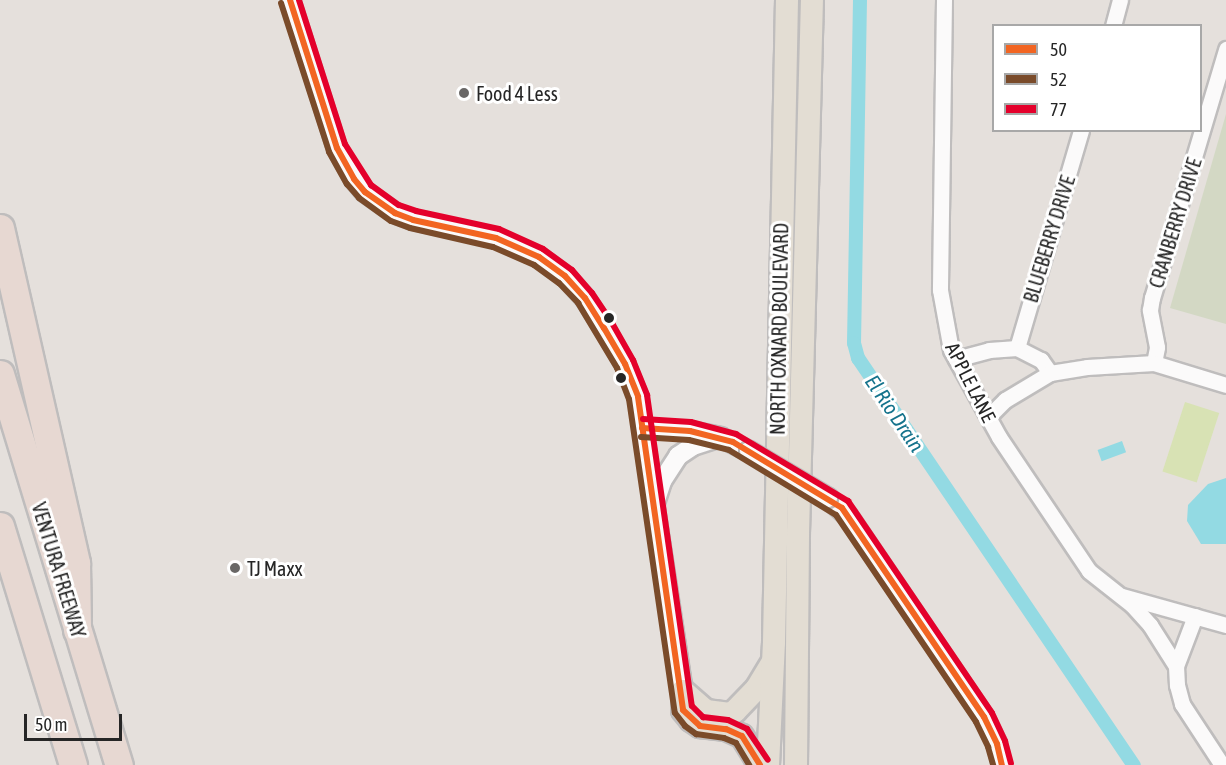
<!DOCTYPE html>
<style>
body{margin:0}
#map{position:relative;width:1226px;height:765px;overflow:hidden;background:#e5e0dc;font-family:"Asap Condensed",sans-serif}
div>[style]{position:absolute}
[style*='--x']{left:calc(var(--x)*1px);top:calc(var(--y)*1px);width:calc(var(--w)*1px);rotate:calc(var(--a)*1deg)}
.cemetery>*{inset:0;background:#d3d8c4}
.pitch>*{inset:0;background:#d8e2b4;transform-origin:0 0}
.water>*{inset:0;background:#93dae3;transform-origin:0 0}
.canal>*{height:14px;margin:-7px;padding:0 7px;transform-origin:7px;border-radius:7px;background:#93dae3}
.roads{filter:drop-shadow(2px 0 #bfbdbd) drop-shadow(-2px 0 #bfbdbd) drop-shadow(0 2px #bfbdbd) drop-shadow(0 -2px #bfbdbd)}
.minor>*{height:15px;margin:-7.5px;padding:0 7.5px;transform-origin:7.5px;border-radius:7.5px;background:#fbfafa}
.tertiary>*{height:18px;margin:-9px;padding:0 9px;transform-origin:9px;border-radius:9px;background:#fbfafa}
.primary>*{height:22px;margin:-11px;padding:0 11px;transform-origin:11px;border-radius:11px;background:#e3ddd3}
.motorway>*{height:27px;margin:-13.5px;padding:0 13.5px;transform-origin:13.5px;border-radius:13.5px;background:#e7d8d2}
.bridges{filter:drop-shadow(2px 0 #bfbdbd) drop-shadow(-2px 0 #bfbdbd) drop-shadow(0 2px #bfbdbd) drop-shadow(0 -2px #bfbdbd)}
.tertiary-bridge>*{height:18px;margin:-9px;padding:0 9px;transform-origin:9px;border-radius:9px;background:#fbfafa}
.bus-1>*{height:6px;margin:-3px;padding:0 3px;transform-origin:3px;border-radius:3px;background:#f26522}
.bus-2>*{height:6px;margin:-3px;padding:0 3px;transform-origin:3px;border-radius:3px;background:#7a4b2a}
.bus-3>*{height:6px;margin:-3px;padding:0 3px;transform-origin:3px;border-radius:3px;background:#e4002b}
.dots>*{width:16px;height:16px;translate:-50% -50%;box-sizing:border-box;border:3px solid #fff;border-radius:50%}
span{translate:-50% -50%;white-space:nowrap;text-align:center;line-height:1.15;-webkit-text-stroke:6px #fff;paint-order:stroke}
.poi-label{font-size:20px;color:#262626}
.left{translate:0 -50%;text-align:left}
.street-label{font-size:20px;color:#262626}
.water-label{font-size:21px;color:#15738c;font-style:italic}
.legend{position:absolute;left:992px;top:24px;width:210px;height:108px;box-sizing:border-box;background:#fff;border:2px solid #a8a8a8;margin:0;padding:8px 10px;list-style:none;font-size:18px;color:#262626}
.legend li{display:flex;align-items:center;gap:12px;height:30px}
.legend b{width:30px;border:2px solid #a8a8a8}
.scale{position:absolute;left:24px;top:714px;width:98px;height:27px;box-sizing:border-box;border:3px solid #262626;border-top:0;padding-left:8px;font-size:18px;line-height:21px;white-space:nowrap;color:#262626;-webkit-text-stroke:4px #fff;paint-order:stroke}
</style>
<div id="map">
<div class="cemetery">
<i style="clip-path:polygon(1226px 114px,1226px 324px,1170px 308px)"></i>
</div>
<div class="pitch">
<i style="left:1185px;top:402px;width:36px;height:73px;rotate:18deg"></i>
</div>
<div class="water">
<i style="left:1122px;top:441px;width:12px;height:26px;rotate:70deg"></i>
<i style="clip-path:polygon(1226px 478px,1226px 544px,1201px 544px,1187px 521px,1188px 505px,1208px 484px)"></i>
</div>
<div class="canal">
<i style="--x:860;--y:0;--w:343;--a:91"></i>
<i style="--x:854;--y:343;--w:16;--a:75"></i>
<i style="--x:858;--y:358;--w:492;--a:55.9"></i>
</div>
<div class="roads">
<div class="minor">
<i style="--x:944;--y:0;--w:290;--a:90.8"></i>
<i style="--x:940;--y:290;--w:61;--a:79.6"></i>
<i style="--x:951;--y:350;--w:99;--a:61.1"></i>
<i style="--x:999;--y:437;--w:161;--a:56.1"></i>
<i style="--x:1089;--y:571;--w:55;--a:38.3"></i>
<i style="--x:1132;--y:605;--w:27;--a:48"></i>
<i style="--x:1150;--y:625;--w:49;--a:57.6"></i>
<i style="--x:1113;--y:26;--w:27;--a:-75"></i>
<i style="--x:1017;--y:348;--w:227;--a:-73.6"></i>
<i style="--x:956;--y:359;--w:34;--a:-15"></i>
<i style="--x:989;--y:350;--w:28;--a:-4"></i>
<i style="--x:1017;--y:348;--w:27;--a:27"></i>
<i style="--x:1041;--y:360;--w:16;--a:55"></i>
<i style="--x:1154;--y:363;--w:16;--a:-79"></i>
<i style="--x:1157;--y:347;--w:38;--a:-101"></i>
<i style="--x:1150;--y:310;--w:12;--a:-81"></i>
<i style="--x:1152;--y:298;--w:260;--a:-73.4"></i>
<i style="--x:988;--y:417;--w:24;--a:-45"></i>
<i style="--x:1005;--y:400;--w:52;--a:-31"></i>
<i style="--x:1050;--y:373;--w:37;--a:-9"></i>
<i style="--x:1087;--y:367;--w:67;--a:-3.4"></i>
<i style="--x:1154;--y:363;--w:75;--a:17"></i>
<i style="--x:1122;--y:596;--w:108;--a:15.6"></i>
<i style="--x:1195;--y:616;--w:53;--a:110.8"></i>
<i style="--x:1176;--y:666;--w:19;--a:87"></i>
<i style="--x:1177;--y:685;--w:20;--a:75"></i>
<i style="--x:1182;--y:704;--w:73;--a:56.7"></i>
</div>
<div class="tertiary">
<i style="--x:290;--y:0;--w:155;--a:72.4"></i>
<i style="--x:337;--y:148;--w:35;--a:61"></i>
<i style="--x:354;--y:179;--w:17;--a:50"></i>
<i style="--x:365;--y:192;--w:37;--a:35"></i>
<i style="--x:395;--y:213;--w:19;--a:21"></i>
<i style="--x:413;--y:220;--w:85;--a:12.2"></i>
<i style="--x:496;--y:238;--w:47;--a:23.8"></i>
<i style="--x:539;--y:257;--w:32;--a:36"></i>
<i style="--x:565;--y:276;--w:30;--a:48"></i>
<i style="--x:585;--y:298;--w:36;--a:58"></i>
<i style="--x:604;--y:328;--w:42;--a:59.7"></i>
<i style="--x:625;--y:364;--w:35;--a:68"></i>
<i style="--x:638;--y:397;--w:297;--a:81.3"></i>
<i style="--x:642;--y:428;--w:48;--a:3.6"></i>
<i style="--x:690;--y:431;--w:31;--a:11"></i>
<i style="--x:720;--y:437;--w:32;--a:26"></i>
<i style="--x:828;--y:498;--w:27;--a:42"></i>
<i style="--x:848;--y:516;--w:243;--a:55.9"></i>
<i style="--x:984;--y:717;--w:30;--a:64"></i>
<i style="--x:997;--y:744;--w:22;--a:77"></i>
<i style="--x:655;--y:503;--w:23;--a:-72"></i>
<i style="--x:662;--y:481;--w:30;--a:-57"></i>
<i style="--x:678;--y:456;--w:18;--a:-34"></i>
<i style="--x:693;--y:446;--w:26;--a:-18"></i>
</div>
<div class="primary">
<i style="--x:683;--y:691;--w:30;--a:41"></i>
<i style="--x:706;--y:711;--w:24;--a:7"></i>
<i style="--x:730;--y:714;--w:6;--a:-31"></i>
<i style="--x:735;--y:711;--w:32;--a:-46"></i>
<i style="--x:757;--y:688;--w:29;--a:-59"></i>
<i style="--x:683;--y:691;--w:19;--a:90"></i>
<i style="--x:683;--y:710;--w:13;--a:51"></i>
<i style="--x:691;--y:720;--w:11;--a:34"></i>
<i style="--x:700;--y:726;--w:26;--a:7"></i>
<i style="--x:726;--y:729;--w:17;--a:24"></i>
<i style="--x:742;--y:736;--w:34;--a:58"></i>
<i style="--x:768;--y:765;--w:123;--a:-87.2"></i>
<i style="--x:774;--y:642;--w:642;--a:-88.84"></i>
<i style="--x:796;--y:765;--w:232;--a:-89.5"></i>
<i style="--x:798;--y:533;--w:533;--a:-88.5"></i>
</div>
<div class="motorway">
<i style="--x:0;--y:228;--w:344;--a:77.2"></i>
<i style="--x:76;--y:563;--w:67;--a:89.1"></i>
<i style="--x:0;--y:374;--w:409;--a:73.1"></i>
<i style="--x:0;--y:526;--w:250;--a:73"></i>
</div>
</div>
<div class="bridges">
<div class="tertiary-bridge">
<i style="--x:749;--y:451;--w:92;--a:30.7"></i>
</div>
</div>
<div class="bus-1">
<i style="--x:290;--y:0;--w:155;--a:72.4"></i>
<i style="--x:337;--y:148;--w:35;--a:61"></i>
<i style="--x:354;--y:179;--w:17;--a:50"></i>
<i style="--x:365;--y:192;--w:37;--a:35"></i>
<i style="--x:395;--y:213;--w:19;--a:21"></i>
<i style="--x:413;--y:220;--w:85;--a:12.2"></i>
<i style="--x:496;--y:238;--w:47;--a:23.8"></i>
<i style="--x:539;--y:257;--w:32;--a:36"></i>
<i style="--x:565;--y:276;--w:30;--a:48"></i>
<i style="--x:585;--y:298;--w:36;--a:58"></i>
<i style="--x:604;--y:328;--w:42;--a:59.7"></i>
<i style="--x:625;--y:364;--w:35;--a:68"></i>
<i style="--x:638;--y:397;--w:316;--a:81.8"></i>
<i style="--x:683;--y:710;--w:23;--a:43"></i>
<i style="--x:700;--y:726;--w:26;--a:7"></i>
<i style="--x:726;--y:729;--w:17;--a:24"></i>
<i style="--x:742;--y:736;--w:34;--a:58"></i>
<i style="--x:642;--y:428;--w:48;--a:3.6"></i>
<i style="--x:690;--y:431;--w:44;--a:14.3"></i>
<i style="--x:733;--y:442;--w:127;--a:31.2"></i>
<i style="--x:842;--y:508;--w:253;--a:55.8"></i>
<i style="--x:984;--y:717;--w:30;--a:64"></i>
<i style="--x:997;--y:744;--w:22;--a:77"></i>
</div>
<div class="bus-2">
<i style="--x:281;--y:3;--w:157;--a:72.1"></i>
<i style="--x:329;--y:152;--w:37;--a:61"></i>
<i style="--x:347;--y:184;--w:18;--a:49"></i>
<i style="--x:359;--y:198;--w:39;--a:36"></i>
<i style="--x:391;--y:221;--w:20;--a:20"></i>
<i style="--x:410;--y:228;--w:85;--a:12.9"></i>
<i style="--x:493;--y:247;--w:45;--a:23.7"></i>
<i style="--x:534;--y:265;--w:31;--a:36"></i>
<i style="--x:559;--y:283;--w:28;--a:46"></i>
<i style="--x:578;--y:303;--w:76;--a:59"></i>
<i style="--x:617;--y:368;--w:33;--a:69"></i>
<i style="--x:629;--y:399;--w:317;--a:81.7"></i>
<i style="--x:675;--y:713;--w:16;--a:52"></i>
<i style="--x:685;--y:726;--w:14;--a:36"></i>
<i style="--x:696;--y:734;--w:28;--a:8"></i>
<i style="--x:724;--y:738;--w:13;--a:23"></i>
<i style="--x:736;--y:743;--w:26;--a:59"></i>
<i style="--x:641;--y:437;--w:48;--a:3.6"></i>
<i style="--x:689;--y:440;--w:41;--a:14"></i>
<i style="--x:729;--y:450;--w:125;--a:31.3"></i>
<i style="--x:836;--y:515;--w:250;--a:55.9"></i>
<i style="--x:976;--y:722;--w:28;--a:64"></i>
<i style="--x:988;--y:747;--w:19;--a:74"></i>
</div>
<div class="bus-3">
<i style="--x:299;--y:0;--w:151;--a:72.3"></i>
<i style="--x:345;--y:144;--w:49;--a:57.6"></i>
<i style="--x:371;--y:185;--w:34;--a:36"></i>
<i style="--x:399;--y:205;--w:18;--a:19"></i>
<i style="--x:416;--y:211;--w:85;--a:12.2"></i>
<i style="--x:499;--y:229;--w:48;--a:24.4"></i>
<i style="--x:543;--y:249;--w:36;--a:36"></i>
<i style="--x:572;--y:270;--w:30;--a:49"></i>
<i style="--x:592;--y:293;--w:36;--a:56"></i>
<i style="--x:612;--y:323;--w:43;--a:60.4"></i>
<i style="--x:633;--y:360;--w:38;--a:68"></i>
<i style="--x:647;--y:395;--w:314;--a:81.8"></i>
<i style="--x:692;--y:706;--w:16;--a:45"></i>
<i style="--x:703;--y:717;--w:25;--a:7"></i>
<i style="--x:728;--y:720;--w:21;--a:25"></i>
<i style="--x:747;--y:729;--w:37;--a:56"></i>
<i style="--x:643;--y:419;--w:48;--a:3.6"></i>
<i style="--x:691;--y:422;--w:47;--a:14.9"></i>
<i style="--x:736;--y:434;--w:131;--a:30.9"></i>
<i style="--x:848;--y:501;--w:256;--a:55.8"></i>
<i style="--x:992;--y:713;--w:31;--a:65"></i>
<i style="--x:1005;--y:741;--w:23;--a:75"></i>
</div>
<div class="dots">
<i style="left:464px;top:93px;background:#696766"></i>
<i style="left:609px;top:318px;background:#262626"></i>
<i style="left:621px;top:378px;background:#262626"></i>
<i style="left:235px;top:568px;background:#696766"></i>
</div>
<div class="poi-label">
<span class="left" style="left:476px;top:93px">Food 4 Less</span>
<span class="left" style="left:247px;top:568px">TJ Maxx</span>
</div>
<div class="street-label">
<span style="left:1175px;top:223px;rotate:-73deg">CRANBERRY DRIVE</span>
<span style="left:1049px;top:239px;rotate:-73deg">BLUEBERRY DRIVE</span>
<span style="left:779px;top:329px;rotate:-89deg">NORTH OXNARD BOULEVARD</span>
<span style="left:971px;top:382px;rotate:63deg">APPLE LANE</span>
<span style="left:59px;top:570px;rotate:73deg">VENTURA FREEWAY</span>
</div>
<div class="water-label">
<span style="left:895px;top:413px;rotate:56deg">El Rio Drain</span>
</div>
<ul class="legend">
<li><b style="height:8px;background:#f26522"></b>50</li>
<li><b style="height:8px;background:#7a4b2a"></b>52</li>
<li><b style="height:8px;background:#e4002b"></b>77</li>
</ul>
<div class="scale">50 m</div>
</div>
